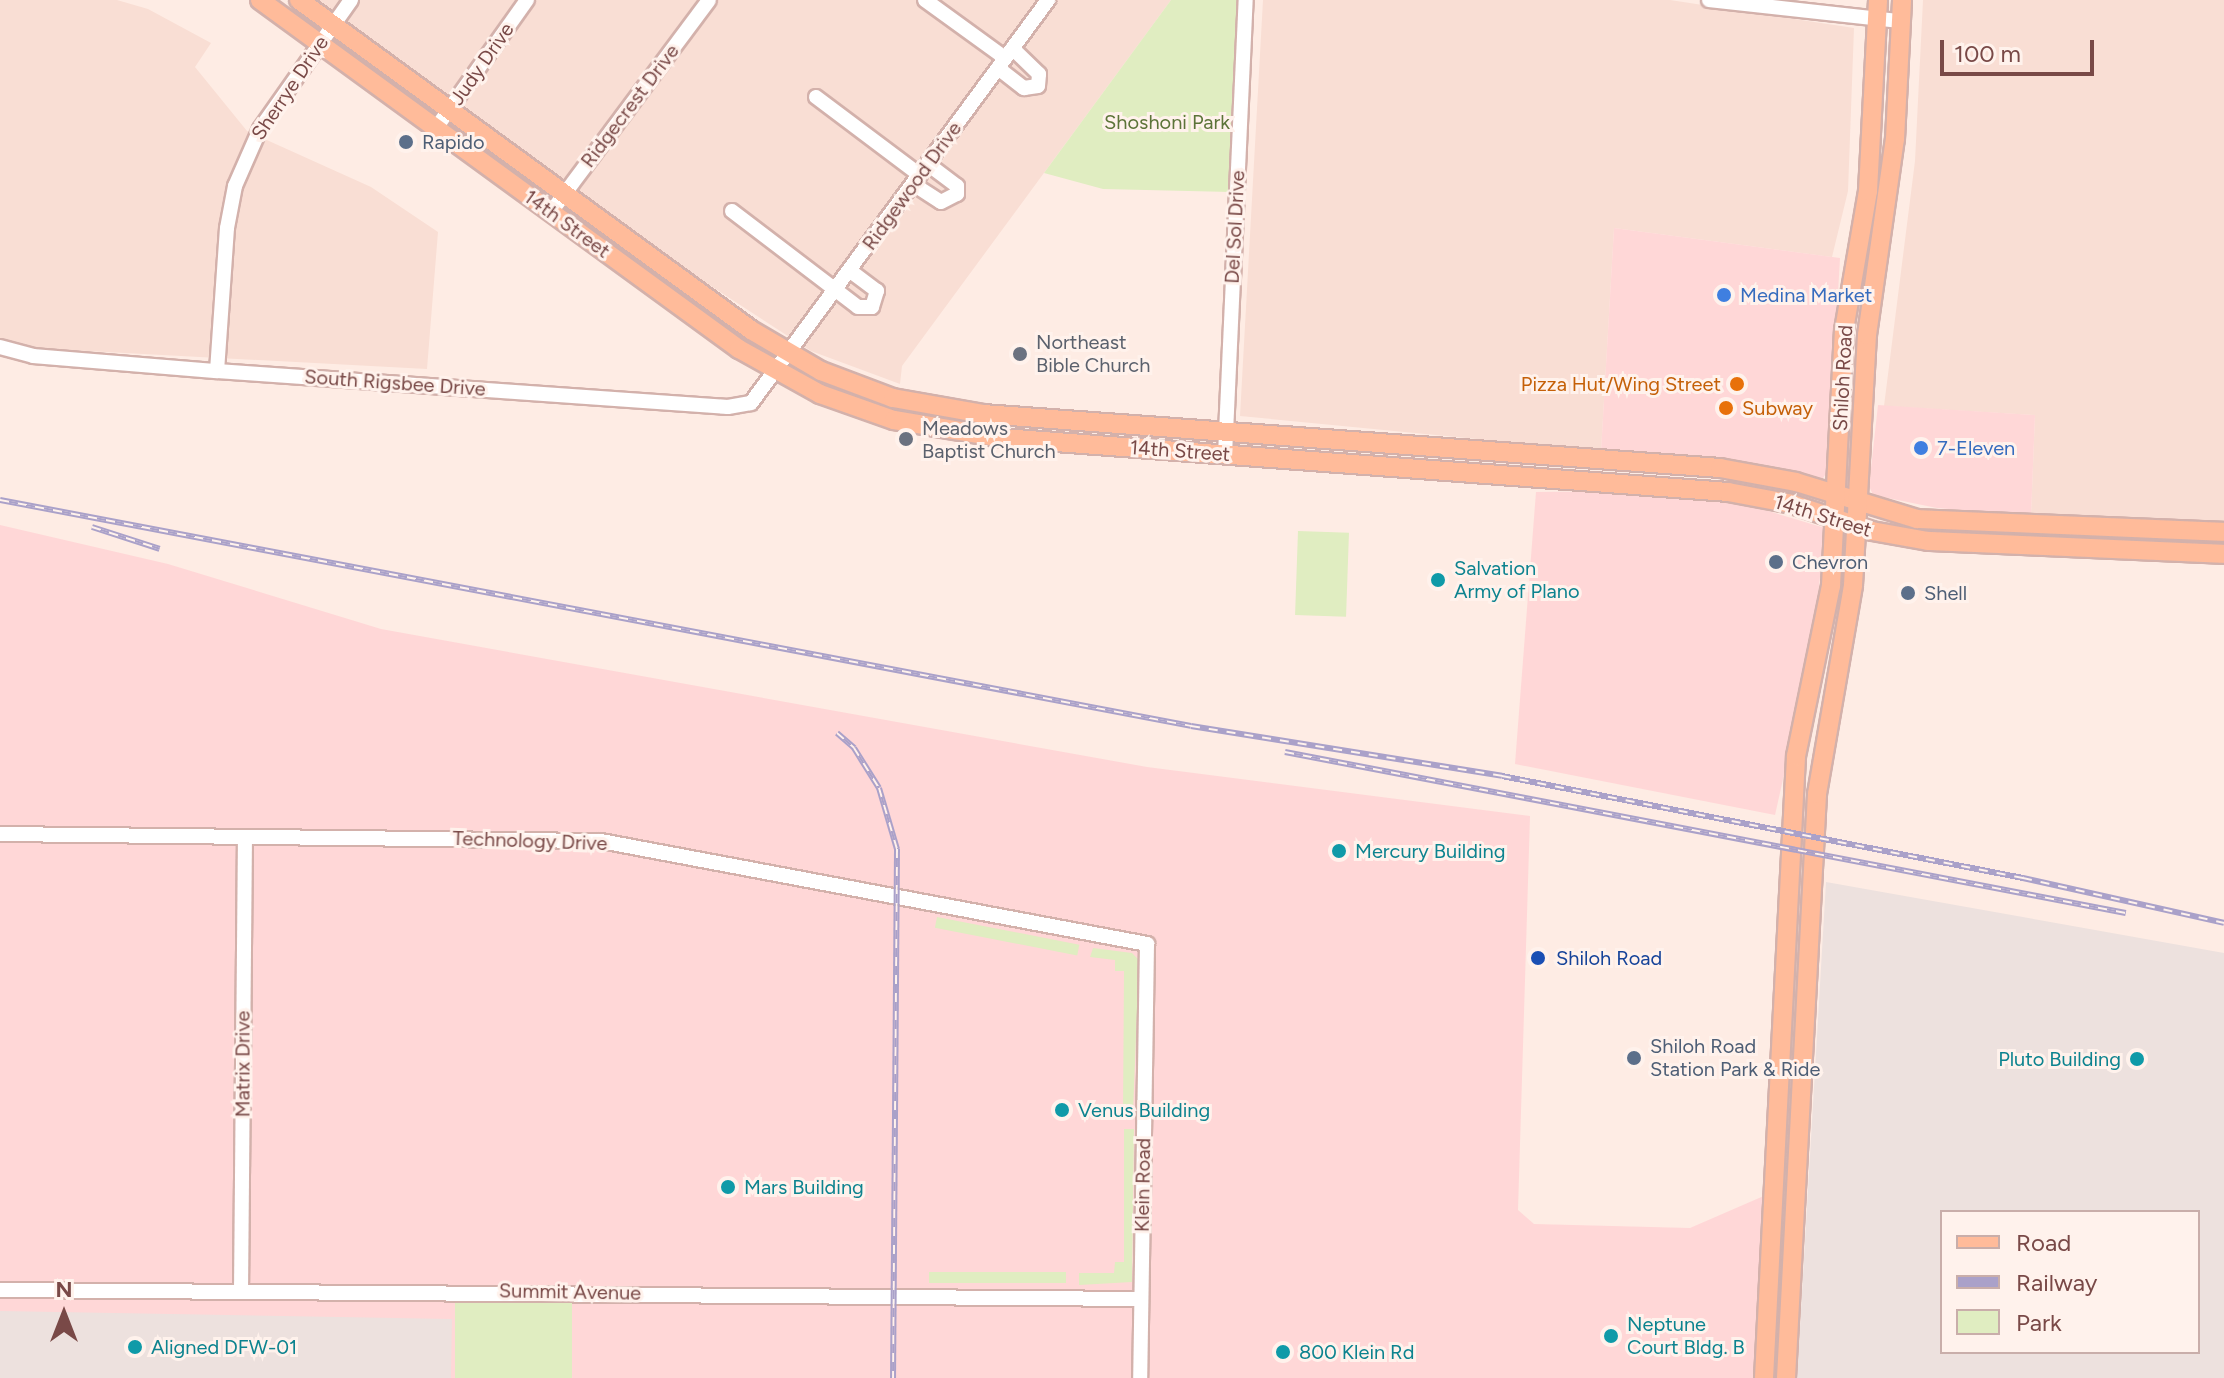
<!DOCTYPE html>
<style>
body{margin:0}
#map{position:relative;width:2224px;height:1378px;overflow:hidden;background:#feece4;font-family:Figtree,sans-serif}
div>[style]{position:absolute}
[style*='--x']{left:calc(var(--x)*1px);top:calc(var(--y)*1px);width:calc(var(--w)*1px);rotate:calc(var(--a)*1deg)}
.residential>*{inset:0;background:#f9ded4}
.commercial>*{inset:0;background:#ffd7d7}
.industrial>*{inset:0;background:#ede1de;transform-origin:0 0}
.green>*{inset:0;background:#e0edc1;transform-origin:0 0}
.roads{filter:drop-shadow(2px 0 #d3b1ab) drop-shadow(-2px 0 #d3b1ab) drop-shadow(0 2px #d3b1ab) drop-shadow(0 -2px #d3b1ab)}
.minor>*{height:14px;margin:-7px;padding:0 7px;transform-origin:7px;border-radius:7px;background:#fff}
.major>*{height:18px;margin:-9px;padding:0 9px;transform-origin:9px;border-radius:9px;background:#ffbb9a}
.rail>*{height:6px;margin-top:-3px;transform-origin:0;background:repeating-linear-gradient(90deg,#fff2ec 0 9px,#aaa1c9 0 18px);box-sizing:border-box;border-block:2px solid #aaa1c9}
.dots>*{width:22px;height:22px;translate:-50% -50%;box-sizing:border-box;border:4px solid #fff2ec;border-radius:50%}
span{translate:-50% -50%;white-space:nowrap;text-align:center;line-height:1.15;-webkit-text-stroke:6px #fff2ec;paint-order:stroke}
.street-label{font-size:20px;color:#794947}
.park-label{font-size:20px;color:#5c7438}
.service-label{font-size:20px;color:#4e5e75}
.left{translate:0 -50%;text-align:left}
.shop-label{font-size:20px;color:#366cbe}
.worship-label{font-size:20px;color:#5b616d}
.food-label{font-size:20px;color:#c56008}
.right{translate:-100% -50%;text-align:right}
.culture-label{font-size:20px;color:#0d838f}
.transit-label{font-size:20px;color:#164399}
.legend{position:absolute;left:1940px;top:1210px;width:260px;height:144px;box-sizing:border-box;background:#fff2ec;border:2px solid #c9aeaa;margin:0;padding:10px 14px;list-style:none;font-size:24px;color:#794947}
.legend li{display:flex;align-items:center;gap:16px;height:40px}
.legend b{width:40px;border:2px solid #c9aeaa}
.north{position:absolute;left:24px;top:1274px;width:80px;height:80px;-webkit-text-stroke:6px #fff2ec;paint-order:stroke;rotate:0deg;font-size:22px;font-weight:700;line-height:32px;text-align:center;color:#794947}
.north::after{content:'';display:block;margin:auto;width:28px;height:36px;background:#794947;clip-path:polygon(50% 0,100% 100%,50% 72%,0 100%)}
.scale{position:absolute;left:1940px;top:40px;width:154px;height:36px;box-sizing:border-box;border:4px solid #794947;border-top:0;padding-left:10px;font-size:24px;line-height:28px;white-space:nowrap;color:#794947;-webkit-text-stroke:6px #fff2ec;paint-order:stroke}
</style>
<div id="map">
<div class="residential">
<i style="clip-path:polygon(0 0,117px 0,148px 9px,211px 43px,195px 67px,247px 131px,371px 187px,438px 232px,427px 369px,31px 348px,0 338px)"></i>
<i style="clip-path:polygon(317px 0,1171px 0,902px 366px,900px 384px,811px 351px,688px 271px)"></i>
<i style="clip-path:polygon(1263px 0,1670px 0,1854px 28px,1848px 191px,1832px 257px,1614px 228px,1601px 451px,1240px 416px)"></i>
<i style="clip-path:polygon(1923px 0,2224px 0,2224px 523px,2031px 516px,2035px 415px,1884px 406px,1915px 161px)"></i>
</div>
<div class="commercial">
<i style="clip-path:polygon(1614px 228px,1840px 258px,1828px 470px,1822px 480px,1601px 451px)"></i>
<i style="clip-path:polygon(1878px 405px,2035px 415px,2031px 516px,1937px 508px,1873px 495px,1869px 486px)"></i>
<i style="clip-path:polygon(1629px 491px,1748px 505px,1825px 528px,1813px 645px,1775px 815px,1515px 764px,1536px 492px)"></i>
<i style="clip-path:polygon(0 525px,168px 564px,381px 629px,1147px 767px,1530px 816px,1518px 1210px,1534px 1224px,1690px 1228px,1766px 1195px,1753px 1378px,0 1378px)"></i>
</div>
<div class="industrial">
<i style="clip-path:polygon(evenodd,1826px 882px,2224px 953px,2224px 1378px,1797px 1378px,1826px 882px,2198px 1212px,2198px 1352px,1942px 1352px,1942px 1212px,2198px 1212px)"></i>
<i style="left:0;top:1311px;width:452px;height:67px;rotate:1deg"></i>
</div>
<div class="green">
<i style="clip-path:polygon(1171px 0,1241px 0,1231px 192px,1103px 189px,1044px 173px)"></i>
<i style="left:1298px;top:531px;width:51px;height:84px;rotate:2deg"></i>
<i style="left:937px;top:917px;width:145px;height:11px;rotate:11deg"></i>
<i style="clip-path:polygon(1093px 948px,1132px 953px,1139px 960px,1133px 1113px,1123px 1113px,1124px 971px,1115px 971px,1115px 960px,1090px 957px)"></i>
<i style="clip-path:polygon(1124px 1129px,1134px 1129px,1132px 1282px,1079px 1285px,1079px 1273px,1114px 1273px,1115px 1262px,1124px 1262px)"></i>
<i style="left:929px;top:1272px;width:137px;height:11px"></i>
<i style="left:455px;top:1295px;width:117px;height:83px"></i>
</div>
<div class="roads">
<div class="minor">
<i style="--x:925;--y:0;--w:99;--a:35.9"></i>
<i style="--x:1709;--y:0;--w:192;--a:6.3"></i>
<i style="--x:998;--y:68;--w:33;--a:38"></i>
<i style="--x:1024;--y:88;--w:14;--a:-8"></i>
<i style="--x:1038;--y:86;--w:12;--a:-85"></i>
<i style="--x:1039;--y:74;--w:37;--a:-136"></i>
<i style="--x:816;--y:97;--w:130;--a:36.9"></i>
<i style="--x:436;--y:128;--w:157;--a:-54.6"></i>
<i style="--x:913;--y:184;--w:33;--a:33"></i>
<i style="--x:941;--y:202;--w:18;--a:-27"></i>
<i style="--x:957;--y:194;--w:8;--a:-90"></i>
<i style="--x:957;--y:186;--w:36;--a:-143"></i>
<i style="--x:732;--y:211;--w:158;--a:37.3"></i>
<i style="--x:858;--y:307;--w:14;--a:0"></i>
<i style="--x:872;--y:307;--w:17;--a:-73"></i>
<i style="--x:877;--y:291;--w:34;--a:-143"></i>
<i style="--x:551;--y:212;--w:264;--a:-53.3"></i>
<i style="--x:0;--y:347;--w:34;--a:15"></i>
<i style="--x:33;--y:356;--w:185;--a:4.7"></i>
<i style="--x:217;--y:371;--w:512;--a:4.03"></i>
<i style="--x:728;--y:407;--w:23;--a:-10"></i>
<i style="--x:751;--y:403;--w:501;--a:-53.61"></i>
<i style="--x:217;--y:371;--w:143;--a:-86"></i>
<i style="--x:227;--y:228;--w:43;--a:-79.2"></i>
<i style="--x:235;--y:186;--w:62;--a:-66.3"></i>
<i style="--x:260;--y:129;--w:158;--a:-54.8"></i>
<i style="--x:1225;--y:455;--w:455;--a:-87.4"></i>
<i style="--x:0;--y:834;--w:601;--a:0.67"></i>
<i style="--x:601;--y:841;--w:556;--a:10.68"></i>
<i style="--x:1147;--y:944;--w:434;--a:90.9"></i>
<i style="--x:0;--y:1290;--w:1141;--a:0.45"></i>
<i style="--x:241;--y:1292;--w:455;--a:-89.5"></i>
</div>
<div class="major">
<i style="--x:260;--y:0;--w:593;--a:36.08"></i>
<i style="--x:739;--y:349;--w:93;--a:29.1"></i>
<i style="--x:820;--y:394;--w:78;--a:19.4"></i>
<i style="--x:894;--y:420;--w:109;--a:9.5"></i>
<i style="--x:1002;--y:438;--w:728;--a:4.25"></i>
<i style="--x:1728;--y:492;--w:65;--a:10.6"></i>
<i style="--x:1792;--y:504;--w:84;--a:18.6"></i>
<i style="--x:1872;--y:531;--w:57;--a:10.1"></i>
<i style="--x:1928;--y:541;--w:296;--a:2.5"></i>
<i style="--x:299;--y:0;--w:560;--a:36.13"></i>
<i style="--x:751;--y:330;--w:81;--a:30.4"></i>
<i style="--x:821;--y:371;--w:77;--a:20.6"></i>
<i style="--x:893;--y:398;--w:91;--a:10.1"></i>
<i style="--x:983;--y:414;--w:739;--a:4.19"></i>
<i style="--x:1720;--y:468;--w:77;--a:10.4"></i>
<i style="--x:1796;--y:482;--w:127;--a:17"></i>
<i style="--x:1917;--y:519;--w:307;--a:2.4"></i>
<i style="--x:1764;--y:1378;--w:623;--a:-87.05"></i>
<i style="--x:1796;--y:756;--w:174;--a:-78.4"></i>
<i style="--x:1831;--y:586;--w:256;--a:-87.1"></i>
<i style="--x:1844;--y:330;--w:141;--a:-80.2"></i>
<i style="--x:1868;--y:191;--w:191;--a:-87"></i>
<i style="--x:1786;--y:1378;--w:585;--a:-86.96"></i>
<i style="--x:1817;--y:794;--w:212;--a:-80.2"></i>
<i style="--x:1853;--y:585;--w:250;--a:-86.8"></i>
<i style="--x:1867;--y:335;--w:198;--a:-81.9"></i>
<i style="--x:1895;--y:139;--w:139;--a:-87.1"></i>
</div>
</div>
<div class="rail">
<i style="--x:0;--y:500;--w:1212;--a:10.74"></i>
<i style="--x:1191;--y:726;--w:315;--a:9.1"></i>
<i style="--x:1502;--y:776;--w:531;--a:11.08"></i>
<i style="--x:2023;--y:878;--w:206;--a:12.6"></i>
<i style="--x:92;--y:527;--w:71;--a:17.9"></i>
<i style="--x:837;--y:733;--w:23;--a:41"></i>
<i style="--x:854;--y:748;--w:47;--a:58"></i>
<i style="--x:879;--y:788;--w:64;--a:73.6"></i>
<i style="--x:897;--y:849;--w:529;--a:90.43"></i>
<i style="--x:1285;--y:752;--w:856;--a:10.84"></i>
</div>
<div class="dots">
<i style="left:406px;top:142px;background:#5c6f8a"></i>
<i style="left:1724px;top:295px;background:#3f7fe0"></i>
<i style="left:1020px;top:354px;background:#6b7280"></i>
<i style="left:1737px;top:384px;background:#e8710a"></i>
<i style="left:1726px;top:408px;background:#e8710a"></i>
<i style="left:906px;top:439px;background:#6b7280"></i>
<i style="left:1921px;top:448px;background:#3f7fe0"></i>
<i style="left:1776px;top:562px;background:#5c6f8a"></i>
<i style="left:1438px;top:580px;background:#0f9aa8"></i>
<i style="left:1908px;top:593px;background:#5c6f8a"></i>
<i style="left:1339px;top:851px;background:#0f9aa8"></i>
<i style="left:1538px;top:958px;background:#1a4fb4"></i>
<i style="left:1634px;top:1058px;background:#5c6f8a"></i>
<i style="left:2137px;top:1059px;background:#0f9aa8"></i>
<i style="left:1062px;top:1110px;background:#0f9aa8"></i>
<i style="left:728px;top:1187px;background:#0f9aa8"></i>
<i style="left:1611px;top:1336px;background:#0f9aa8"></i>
<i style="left:135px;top:1347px;background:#0f9aa8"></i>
<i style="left:1283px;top:1352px;background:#0f9aa8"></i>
</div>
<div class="street-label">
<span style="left:482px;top:64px;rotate:-55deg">Judy Drive</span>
<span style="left:290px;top:88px;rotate:-56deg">Sherrye Drive</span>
<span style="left:630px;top:106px;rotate:-53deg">Ridgecrest Drive</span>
<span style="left:912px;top:186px;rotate:-54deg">Ridgewood Drive</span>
<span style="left:567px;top:224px;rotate:36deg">14th Street</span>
<span style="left:1235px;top:227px;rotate:-87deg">Del Sol Drive</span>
<span style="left:1843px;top:378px;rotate:-87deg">Shiloh Road</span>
<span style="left:395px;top:383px;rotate:4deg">South Rigsbee Drive</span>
<span style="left:1180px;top:451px;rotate:4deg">14th Street</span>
<span style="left:1823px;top:516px;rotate:17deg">14th Street</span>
<span style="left:530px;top:841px;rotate:2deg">Technology Drive</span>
<span style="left:243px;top:1064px;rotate:-90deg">Matrix Drive</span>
<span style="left:1143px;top:1185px;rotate:-89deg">Klein Road</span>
<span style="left:570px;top:1292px;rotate:1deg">Summit Avenue</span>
</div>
<div class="park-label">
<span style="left:1167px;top:122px">Shoshoni Park</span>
</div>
<div class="service-label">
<span class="left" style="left:422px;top:142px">Rapido</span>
<span class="left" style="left:1792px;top:562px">Chevron</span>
<span class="left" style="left:1924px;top:593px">Shell</span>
<span class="left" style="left:1650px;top:1058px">Shiloh Road<br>Station Park &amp; Ride</span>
</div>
<div class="shop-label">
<span class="left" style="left:1740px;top:295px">Medina Market</span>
<span class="left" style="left:1937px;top:448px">7-Eleven</span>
</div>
<div class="worship-label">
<span class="left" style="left:1036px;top:354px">Northeast<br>Bible Church</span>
<span class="left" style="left:922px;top:440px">Meadows<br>Baptist Church</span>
</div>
<div class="food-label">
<span class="right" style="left:1721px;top:384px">Pizza Hut/Wing Street</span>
<span class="left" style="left:1742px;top:408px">Subway</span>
</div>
<div class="culture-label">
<span class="left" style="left:1454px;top:580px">Salvation<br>Army of Plano</span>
<span class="left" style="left:1355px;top:851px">Mercury Building</span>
<span class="right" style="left:2121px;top:1059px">Pluto Building</span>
<span class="left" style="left:1078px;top:1110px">Venus Building</span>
<span class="left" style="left:744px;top:1187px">Mars Building</span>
<span class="left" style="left:1627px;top:1336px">Neptune<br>Court Bldg. B</span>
<span class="left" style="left:151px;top:1347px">Aligned DFW-01</span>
<span class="left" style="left:1299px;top:1352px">800 Klein Rd</span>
</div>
<div class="transit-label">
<span class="left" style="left:1556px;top:958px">Shiloh Road</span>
</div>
<ul class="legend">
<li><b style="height:10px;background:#ffbb9a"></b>Road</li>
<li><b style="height:10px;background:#aaa1c9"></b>Railway</li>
<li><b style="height:22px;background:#e0edc1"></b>Park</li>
</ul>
<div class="north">N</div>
<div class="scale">100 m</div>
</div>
